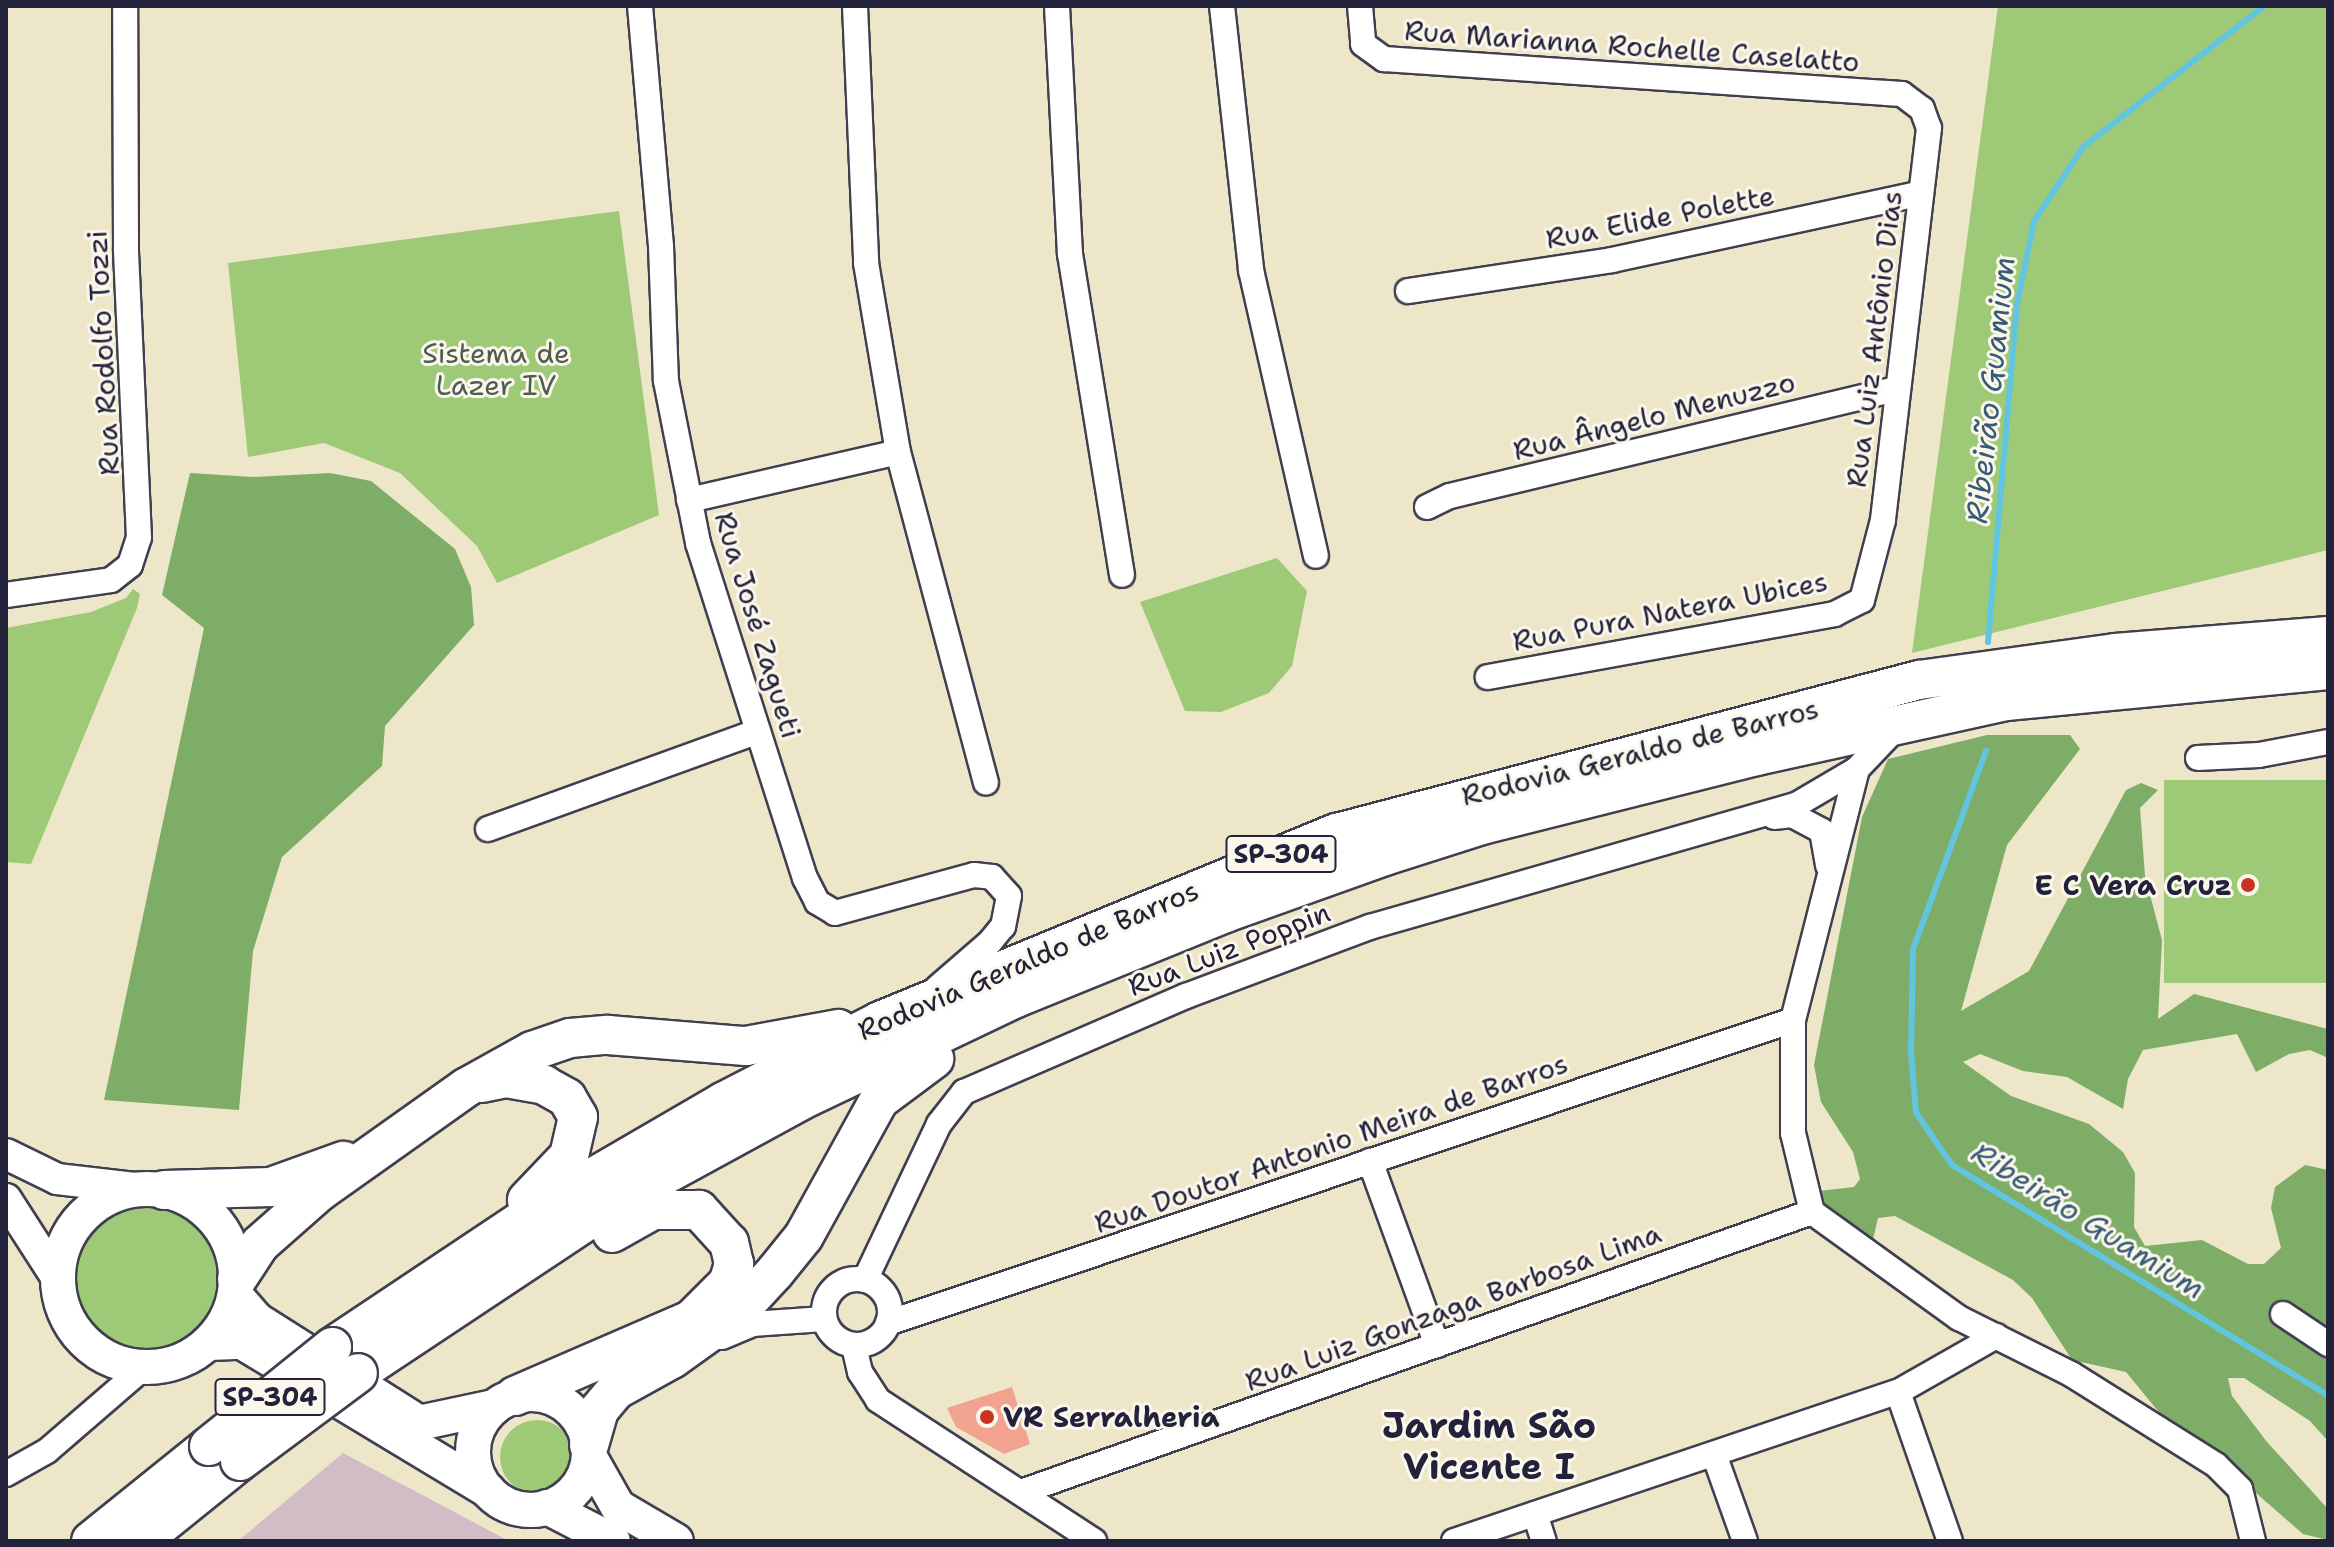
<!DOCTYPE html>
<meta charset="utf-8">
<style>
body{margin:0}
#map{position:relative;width:2334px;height:1547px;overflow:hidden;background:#ede6c8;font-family:"Shantell Sans",sans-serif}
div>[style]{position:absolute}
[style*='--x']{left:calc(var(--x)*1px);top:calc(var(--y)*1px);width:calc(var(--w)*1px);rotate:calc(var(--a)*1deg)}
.industrial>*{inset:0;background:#d2bdc7}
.green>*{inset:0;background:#9ec976;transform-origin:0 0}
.round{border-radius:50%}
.forest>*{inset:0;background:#7ead67}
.stream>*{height:6px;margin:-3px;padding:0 3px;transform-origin:3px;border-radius:3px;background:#62c5e0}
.building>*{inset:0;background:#f2a390}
.roads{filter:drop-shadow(2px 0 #403f50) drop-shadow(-2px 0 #403f50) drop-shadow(0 2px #403f50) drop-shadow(0 -2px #403f50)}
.minor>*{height:24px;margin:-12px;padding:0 12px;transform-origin:12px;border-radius:12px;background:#fff}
.minor>.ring{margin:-12px;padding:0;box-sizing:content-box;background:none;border:24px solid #fff;border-radius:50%}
.tertiary>*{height:30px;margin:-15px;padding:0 15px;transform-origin:15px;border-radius:15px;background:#fff}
.secondary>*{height:34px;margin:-17px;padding:0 17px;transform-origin:17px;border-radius:17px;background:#fff}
.secondary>.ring{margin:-17px;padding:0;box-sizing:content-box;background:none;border:34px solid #fff;border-radius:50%}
.trunk>*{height:38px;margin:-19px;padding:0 19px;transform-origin:19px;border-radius:19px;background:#fff}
.bridges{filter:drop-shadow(2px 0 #403f50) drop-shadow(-2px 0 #403f50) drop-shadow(0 2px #403f50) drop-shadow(0 -2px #403f50)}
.trunk-bridge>*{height:38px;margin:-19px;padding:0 19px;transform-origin:19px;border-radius:19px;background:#fff}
.dots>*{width:22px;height:22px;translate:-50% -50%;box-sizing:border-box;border:4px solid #fbf7ec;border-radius:50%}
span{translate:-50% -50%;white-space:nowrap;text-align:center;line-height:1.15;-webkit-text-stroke:6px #fbf7ec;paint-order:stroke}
.shield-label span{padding:2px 6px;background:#fbf7ec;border:2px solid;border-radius:6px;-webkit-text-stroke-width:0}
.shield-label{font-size:26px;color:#22223b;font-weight:700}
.street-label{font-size:28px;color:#22223b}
.park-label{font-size:28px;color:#4d5c50}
.poi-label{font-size:28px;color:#22223b;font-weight:700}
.right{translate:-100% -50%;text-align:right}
.left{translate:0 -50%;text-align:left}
.water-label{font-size:30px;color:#385b75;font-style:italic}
.district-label{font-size:36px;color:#22223b;font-weight:700}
.frame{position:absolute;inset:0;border:8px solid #22223b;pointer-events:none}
</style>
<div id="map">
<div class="industrial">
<i style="clip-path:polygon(343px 1453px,509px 1541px,238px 1541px)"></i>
</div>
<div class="green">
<i style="clip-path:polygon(1998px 6px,2328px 6px,2328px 550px,1912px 653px)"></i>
<i style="clip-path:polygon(619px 211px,659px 515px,497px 583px,477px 546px,400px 473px,324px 443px,248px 457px,228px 263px)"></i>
<i style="clip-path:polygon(1277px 558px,1307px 591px,1292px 666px,1269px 693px,1221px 712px,1185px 711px,1140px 602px)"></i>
<i style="clip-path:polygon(133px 589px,140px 594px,137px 608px,31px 864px,6px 862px,6px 628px,91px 612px,126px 598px)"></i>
<i style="left:2328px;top:780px;width:203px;height:164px;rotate:90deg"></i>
<i class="round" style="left:70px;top:1202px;width:152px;height:152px"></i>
<i class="round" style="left:500px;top:1420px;width:74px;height:74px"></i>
</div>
<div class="forest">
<i style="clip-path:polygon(190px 473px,253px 477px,330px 473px,371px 481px,455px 549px,471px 587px,474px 625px,385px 726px,382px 766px,282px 857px,253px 951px,239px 1110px,104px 1100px,204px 628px,162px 595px)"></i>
<i style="clip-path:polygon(1987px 735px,2070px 735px,2080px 749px,2007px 845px,1961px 1011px,2029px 971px,2126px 790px,2141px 783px,2158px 790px,2140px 808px,2145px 876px,2162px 940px,2158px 1019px,2194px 994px,2328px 1029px,2328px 1058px,2310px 1050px,2289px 1054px,2256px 1072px,2237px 1034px,2143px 1050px,2128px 1079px,2123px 1109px,2067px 1077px,2023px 1071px,1980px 1054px,1963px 1062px,2011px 1096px,2089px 1124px,2123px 1152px,2135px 1173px,2134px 1227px,2145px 1246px,2202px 1240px,2248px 1264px,2264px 1264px,2281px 1248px,2271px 1208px,2275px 1187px,2305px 1165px,2328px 1170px,2328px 1441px,2310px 1421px,2244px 1378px,2228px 1378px,2232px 1396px,2267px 1442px,2328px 1509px,2328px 1540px,2303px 1534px,2231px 1471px,2181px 1439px,2126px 1372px,2072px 1360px,2032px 1298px,2013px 1280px,1895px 1216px,1878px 1218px,1872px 1244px,1814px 1201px,1819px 1191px,1854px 1187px,1860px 1179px,1853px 1152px,1821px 1102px,1814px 1065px,1862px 817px,1888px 759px)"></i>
</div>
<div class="stream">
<i style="--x:1988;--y:642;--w:339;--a:-85.1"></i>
<i style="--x:2017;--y:304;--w:85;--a:-78.4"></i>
<i style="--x:2034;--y:221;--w:89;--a:-56.5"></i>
<i style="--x:2083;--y:147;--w:229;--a:-37.9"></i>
<i style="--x:1986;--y:751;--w:211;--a:110.2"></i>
<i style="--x:1913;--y:949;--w:103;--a:91.1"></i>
<i style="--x:1911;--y:1052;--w:61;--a:85.3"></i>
<i style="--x:1916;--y:1113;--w:63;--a:55.3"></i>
<i style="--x:1952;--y:1165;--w:441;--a:31.5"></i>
</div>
<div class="building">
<i style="clip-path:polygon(1012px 1387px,1030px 1444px,1004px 1454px,956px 1427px,947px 1408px)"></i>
</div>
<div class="roads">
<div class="minor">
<i style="--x:640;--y:6;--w:241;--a:85"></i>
<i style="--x:661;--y:246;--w:135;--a:87.9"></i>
<i style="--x:666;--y:381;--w:165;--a:78.8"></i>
<i style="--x:698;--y:543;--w:352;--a:72.3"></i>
<i style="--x:805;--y:878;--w:27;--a:63"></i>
<i style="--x:817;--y:902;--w:21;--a:31"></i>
<i style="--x:835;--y:913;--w:144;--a:-15.3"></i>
<i style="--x:974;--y:875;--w:18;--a:6"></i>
<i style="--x:992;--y:877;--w:25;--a:48"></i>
<i style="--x:1009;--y:896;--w:31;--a:101"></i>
<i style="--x:1003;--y:926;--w:21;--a:129"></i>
<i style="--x:990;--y:942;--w:70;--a:139"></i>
<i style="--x:855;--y:6;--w:257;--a:87.5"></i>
<i style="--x:866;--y:263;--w:192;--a:80.4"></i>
<i style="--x:898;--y:452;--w:342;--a:75.1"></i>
<i style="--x:1057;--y:6;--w:248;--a:87"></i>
<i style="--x:1070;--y:254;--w:325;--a:80.8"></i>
<i style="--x:1222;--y:6;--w:266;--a:83.7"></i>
<i style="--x:1251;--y:270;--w:293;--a:77.2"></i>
<i style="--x:1360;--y:6;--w:38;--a:85"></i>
<i style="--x:1363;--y:44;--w:26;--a:36"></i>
<i style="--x:1384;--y:59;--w:519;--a:3.87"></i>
<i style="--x:1902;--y:94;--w:25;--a:37"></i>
<i style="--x:1922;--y:109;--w:20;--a:70"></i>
<i style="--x:1929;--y:128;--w:395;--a:96.7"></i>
<i style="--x:1883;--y:520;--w:83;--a:104.7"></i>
<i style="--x:1862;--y:600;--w:30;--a:153"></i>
<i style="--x:1835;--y:614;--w:353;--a:169.7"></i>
<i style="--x:1408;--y:291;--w:206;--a:-8.6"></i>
<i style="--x:1612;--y:260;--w:316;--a:-12.2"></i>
<i style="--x:689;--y:500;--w:214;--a:-12.9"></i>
<i style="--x:1427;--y:507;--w:25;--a:-26"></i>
<i style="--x:1450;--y:496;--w:459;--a:-13.5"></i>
<i style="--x:6;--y:595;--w:106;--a:-8.1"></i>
<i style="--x:111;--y:580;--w:24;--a:-38"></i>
<i style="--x:130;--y:565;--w:28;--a:-72"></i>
<i style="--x:139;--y:538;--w:290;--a:-92.6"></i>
<i style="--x:126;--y:248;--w:242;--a:-90.2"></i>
<i style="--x:2198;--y:758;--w:61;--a:-2.8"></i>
<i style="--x:2259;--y:755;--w:70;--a:-10.7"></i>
<i style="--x:1857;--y:769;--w:259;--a:104.3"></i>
<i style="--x:1793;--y:1020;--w:113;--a:90"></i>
<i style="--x:1793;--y:1133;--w:81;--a:76.5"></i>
<i style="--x:1812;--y:1212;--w:181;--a:35.8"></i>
<i style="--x:1959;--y:1318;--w:125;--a:26.6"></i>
<i style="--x:2071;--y:1374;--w:171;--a:32.1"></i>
<i style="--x:2216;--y:1465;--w:34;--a:45"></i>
<i style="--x:2240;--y:1489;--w:54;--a:76"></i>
<i style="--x:1774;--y:817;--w:18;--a:-6"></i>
<i style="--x:1792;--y:815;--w:34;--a:28"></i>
<i style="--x:1822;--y:831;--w:35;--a:80"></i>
<i style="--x:488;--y:829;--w:287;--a:-19.9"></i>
<i style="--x:1370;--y:1161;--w:196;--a:70"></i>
<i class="ring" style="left:824px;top:1279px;width:42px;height:42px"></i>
<i style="--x:865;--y:1280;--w:173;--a:-64.6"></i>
<i style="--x:939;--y:1124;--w:41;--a:-52"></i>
<i style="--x:964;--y:1092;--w:242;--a:-23.4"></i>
<i style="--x:1186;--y:996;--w:197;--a:-20.6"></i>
<i style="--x:1370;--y:927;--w:443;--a:-16"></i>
<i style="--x:1796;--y:805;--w:71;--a:-30.5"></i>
<i style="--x:1857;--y:769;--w:59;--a:-46.4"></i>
<i style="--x:2283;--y:1314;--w:54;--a:33.7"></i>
<i style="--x:888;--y:1323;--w:954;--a:-18.51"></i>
<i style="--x:722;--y:1337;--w:33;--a:-23"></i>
<i style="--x:752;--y:1324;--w:72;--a:-4"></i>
<i style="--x:854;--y:1346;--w:27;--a:77"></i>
<i style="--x:860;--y:1372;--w:33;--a:57"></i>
<i style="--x:878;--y:1400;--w:258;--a:33.1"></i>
<i style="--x:1898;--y:1392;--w:158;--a:70.8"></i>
<i style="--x:1714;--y:1454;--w:92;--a:70.4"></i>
<i style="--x:6;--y:1474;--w:47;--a:-29.3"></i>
<i style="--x:47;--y:1451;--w:127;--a:-40.8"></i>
<i style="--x:1024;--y:1491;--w:836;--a:-19.5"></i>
<i style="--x:1535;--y:1514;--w:28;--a:72"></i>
<i style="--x:1454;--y:1541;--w:468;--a:-18.6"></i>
<i style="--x:1898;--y:1392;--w:113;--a:-29.7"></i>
</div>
<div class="tertiary">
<i style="--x:6;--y:1154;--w:57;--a:26.1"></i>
<i style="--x:57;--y:1179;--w:87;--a:6.6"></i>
<i style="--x:6;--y:1199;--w:94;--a:57.2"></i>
</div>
<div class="secondary">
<i class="ring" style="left:58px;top:1189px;width:144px;height:144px"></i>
<i style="--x:235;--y:1295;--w:33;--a:49"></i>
<i style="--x:257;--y:1320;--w:192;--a:32.4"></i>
<i style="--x:419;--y:1423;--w:77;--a:-12"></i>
<i style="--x:209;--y:1343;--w:33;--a:-2"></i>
<i style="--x:242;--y:1342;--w:288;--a:31.1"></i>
<i class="ring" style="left:473px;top:1394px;width:82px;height:82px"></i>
<i style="--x:589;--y:1456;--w:59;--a:60.4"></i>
<i style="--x:618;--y:1507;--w:67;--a:30.4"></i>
<i style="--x:547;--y:1507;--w:74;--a:27.3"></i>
</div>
<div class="trunk">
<i style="--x:482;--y:1083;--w:25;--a:-12"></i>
<i style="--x:506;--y:1078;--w:39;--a:10"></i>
<i style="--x:544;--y:1085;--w:26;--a:29"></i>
<i style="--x:567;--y:1098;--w:22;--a:60"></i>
<i style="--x:578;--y:1117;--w:40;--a:103"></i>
<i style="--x:569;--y:1156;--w:61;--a:133.7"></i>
<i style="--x:164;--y:1190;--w:107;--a:-1.6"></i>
<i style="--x:271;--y:1187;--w:77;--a:-19.9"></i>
<i style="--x:237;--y:1279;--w:42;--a:-56.7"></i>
<i style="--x:260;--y:1244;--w:79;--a:-41.4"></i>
<i style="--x:319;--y:1192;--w:181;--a:-35.4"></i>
<i style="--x:467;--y:1087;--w:74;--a:-29"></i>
<i style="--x:532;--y:1051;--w:40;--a:-18.9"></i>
<i style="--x:570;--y:1038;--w:38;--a:-5"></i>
<i style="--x:608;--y:1035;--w:138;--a:4.6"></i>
<i style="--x:746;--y:1046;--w:94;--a:-10.5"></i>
<i style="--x:332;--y:1347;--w:249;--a:-33.7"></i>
<i style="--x:539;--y:1209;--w:213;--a:-30.2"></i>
<i style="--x:723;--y:1102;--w:177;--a:-27.3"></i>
<i style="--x:880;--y:1021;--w:494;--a:-22.4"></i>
<i style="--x:1337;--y:833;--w:602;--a:-14.73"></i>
<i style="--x:1919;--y:680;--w:198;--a:-7.8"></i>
<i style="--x:2115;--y:653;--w:214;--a:-4.6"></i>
<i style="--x:358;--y:1373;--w:309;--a:-33.6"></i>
<i style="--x:615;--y:1202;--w:211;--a:-28.6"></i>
<i style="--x:800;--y:1101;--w:239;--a:-25.5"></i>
<i style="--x:1016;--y:998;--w:226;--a:-22.1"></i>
<i style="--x:1225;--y:913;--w:170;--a:-19.6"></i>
<i style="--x:1385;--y:856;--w:102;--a:-17.7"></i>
<i style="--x:1482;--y:825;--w:283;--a:-14.1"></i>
<i style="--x:1756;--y:756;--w:257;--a:-12.4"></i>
<i style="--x:2007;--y:701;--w:322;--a:-5.5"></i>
<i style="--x:515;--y:1396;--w:192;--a:-23.4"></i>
<i style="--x:691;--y:1320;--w:52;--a:-45"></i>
<i style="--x:728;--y:1283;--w:20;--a:-72"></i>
<i style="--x:734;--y:1264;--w:22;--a:-103"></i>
<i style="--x:729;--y:1243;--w:45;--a:-132.3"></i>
<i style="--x:699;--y:1210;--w:46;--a:180"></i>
<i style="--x:653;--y:1210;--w:47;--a:150.7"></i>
<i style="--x:589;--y:1445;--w:36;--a:-74"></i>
<i style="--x:599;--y:1410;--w:26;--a:-50"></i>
<i style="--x:616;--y:1390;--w:64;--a:-29"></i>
<i style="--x:672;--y:1359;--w:82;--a:-35.6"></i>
<i style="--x:739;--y:1311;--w:53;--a:-47.3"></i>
<i style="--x:775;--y:1272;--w:46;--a:-51.1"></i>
<i style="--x:804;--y:1236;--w:155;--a:-61.1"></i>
<i style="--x:879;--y:1100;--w:69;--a:-36.7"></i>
<i style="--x:91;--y:1541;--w:151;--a:-38.8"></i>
<i style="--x:141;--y:1541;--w:127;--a:-38.9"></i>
</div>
</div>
<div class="bridges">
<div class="trunk-bridge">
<i style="--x:209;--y:1446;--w:158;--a:-38.8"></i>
<i style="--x:240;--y:1461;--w:147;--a:-36.7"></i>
</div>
</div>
<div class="dots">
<i style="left:2248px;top:885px;background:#c8321e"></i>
<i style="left:987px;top:1417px;background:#c8321e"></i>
</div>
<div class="shield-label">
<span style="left:1281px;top:854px">SP-304</span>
<span style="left:270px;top:1397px">SP-304</span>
</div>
<div class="street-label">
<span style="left:1632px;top:46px;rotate:4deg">Rua Marianna Rochelle Caselatto</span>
<span style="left:1660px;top:217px;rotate:-11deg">Rua Elide Polette</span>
<span style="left:1874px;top:339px;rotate:-83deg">Rua Luiz Antônio Dias</span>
<span style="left:103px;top:353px;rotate:-93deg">Rua Rodolfo Tozzi</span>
<span style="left:1654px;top:416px;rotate:-14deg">Rua Ângelo Menuzzo</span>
<span style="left:1670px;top:611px;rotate:-11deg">Rua Pura Natera Ubices</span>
<span style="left:758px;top:625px;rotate:73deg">Rua José Zagueti</span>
<span style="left:1640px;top:752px;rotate:-14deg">Rodovia Geraldo de Barros</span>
<span style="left:1229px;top:949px;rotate:-21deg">Rua Luiz Poppin</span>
<span style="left:1028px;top:960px;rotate:-23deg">Rodovia Geraldo de Barros</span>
<span style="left:1331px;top:1143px;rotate:-19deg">Rua Doutor Antonio Meira de Barros</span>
<span style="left:1453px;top:1307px;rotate:-20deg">Rua Luiz Gonzaga Barbosa Lima</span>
</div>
<div class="park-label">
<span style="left:496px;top:369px">Sistema de<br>Lazer IV</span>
</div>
<div class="poi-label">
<span class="right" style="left:2232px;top:885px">E C Vera Cruz</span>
<span class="left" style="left:1003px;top:1417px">VR Serralheria</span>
</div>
<div class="water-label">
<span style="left:1991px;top:390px;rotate:-84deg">Ribeirão Guamium</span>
<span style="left:2088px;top:1221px;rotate:32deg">Ribeirão Guamium</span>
</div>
<div class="district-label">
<span style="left:1489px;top:1446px">Jardim São<br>Vicente I</span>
</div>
<div class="frame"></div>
</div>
